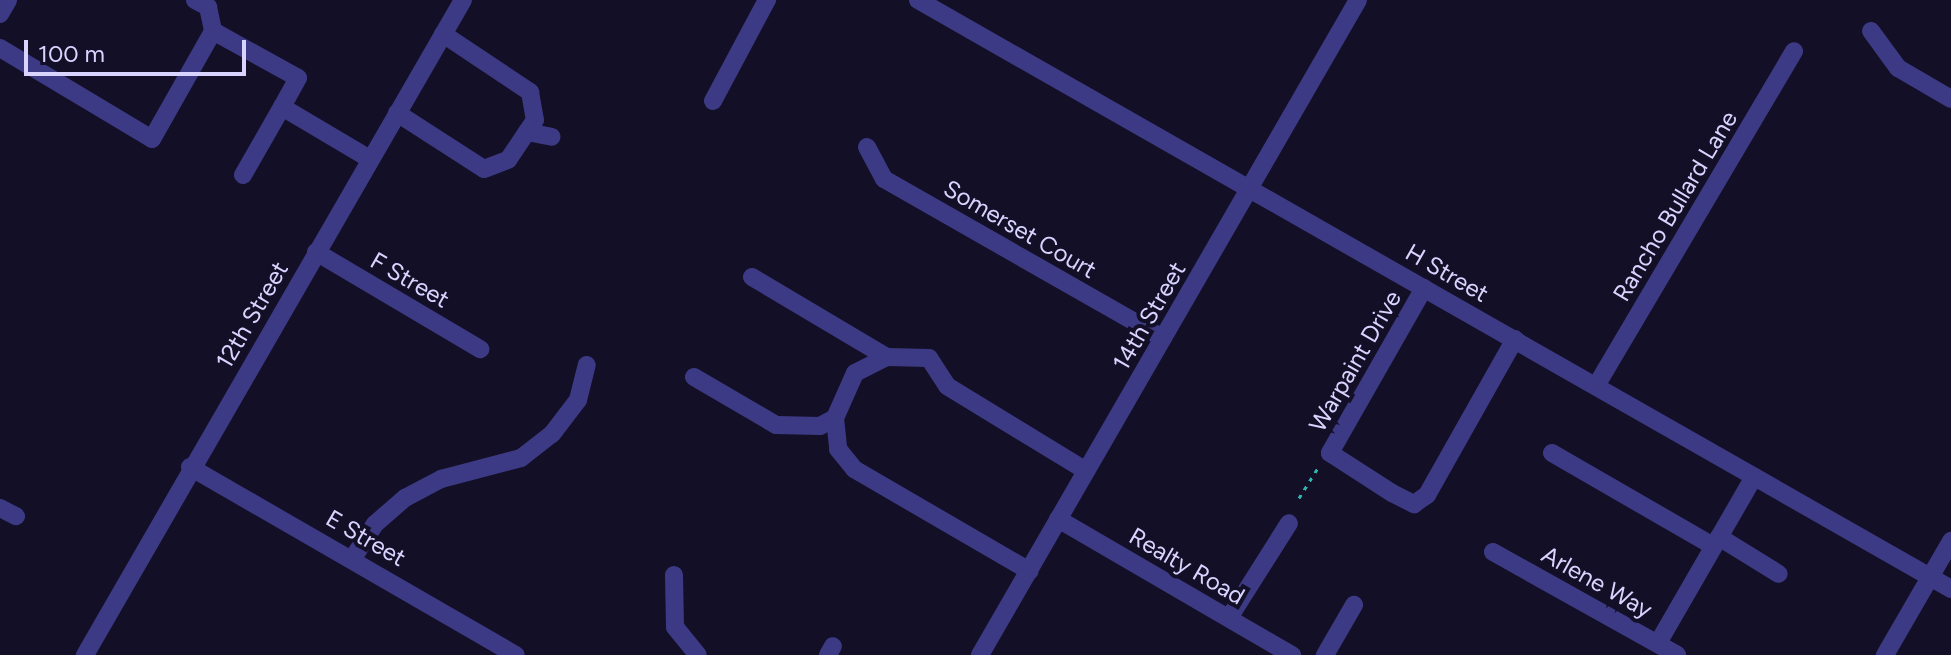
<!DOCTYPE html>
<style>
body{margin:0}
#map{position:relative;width:1951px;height:655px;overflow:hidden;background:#130f26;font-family:Figtree,sans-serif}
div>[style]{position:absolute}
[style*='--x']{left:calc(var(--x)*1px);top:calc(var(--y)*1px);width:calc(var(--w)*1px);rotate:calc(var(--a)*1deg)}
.path>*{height:3px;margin-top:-1.5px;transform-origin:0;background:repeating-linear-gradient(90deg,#2fb8b0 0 4px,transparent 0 10px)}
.minor>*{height:18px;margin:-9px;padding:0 9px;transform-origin:9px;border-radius:9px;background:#3d3a85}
span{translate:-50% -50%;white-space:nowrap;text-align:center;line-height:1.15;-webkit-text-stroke:8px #130f26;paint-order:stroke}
.street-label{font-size:24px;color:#d9d4ff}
.scale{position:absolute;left:24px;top:40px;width:222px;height:36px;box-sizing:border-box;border:4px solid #d9d4ff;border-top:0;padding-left:10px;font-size:24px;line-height:28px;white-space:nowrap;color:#d9d4ff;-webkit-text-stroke:6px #130f26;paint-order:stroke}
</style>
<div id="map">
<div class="path">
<i style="--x:1299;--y:498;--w:39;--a:-58"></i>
</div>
<div class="minor">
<i style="--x:195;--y:0;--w:15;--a:28"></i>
<i style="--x:208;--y:7;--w:25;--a:78"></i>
<i style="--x:918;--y:0;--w:1189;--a:29.69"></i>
<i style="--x:0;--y:14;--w:16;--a:-60"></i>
<i style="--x:1871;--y:31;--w:46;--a:53.9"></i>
<i style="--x:1898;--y:68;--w:61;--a:30.3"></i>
<i style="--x:443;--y:34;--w:105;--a:33.7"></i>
<i style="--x:530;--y:92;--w:28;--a:80"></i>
<i style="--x:535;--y:120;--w:14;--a:124"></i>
<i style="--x:0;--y:48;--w:177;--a:30.9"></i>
<i style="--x:152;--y:139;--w:124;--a:-60.5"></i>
<i style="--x:213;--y:31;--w:97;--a:28.9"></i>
<i style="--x:298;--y:78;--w:33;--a:119"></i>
<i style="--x:713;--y:101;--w:115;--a:-61.9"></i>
<i style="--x:397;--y:113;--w:103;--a:32.8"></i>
<i style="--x:484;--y:169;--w:26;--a:-21"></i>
<i style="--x:508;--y:160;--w:34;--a:-56"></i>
<i style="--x:527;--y:132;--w:25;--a:11"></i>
<i style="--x:867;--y:147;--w:36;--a:62"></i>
<i style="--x:884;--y:179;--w:321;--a:29.7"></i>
<i style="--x:243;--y:175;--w:78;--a:-60.2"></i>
<i style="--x:282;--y:107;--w:102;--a:30.6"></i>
<i style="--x:316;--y:252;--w:191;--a:30.6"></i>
<i style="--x:752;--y:277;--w:157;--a:30.7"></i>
<i style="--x:887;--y:357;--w:42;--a:1.4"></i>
<i style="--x:929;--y:358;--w:33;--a:57"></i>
<i style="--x:947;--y:386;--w:163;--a:31.4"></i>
<i style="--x:1424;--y:288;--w:190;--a:119.7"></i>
<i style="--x:1330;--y:453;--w:74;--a:32.8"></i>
<i style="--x:1392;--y:493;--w:25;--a:27"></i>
<i style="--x:1414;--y:504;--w:16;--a:-35"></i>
<i style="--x:1427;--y:495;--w:179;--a:-60.6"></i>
<i style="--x:694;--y:377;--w:95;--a:30.3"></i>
<i style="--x:776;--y:425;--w:44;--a:1.3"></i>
<i style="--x:820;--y:426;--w:17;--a:-28"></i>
<i style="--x:835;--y:418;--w:49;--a:-66"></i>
<i style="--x:855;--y:373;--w:36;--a:-27"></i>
<i style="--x:1596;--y:386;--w:389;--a:-59.4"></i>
<i style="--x:835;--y:418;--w:31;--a:84"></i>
<i style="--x:838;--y:449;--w:26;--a:51"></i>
<i style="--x:854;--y:469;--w:203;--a:30.2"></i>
<i style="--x:1552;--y:453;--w:186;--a:30"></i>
<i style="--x:190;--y:467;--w:376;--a:30"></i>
<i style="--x:0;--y:508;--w:18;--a:27"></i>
<i style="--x:1058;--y:519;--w:271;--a:30.2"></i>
<i style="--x:1719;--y:537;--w:70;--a:31.7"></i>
<i style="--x:1493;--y:552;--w:211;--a:29.2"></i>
<i style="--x:353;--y:558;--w:40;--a:-57.1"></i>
<i style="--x:375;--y:524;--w:40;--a:-41"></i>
<i style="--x:405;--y:498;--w:41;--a:-27.8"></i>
<i style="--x:441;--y:479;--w:83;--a:-14.7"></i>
<i style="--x:521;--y:458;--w:39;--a:-38"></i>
<i style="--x:552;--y:434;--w:43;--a:-52.6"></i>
<i style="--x:578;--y:400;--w:36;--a:-76"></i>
<i style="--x:674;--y:575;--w:52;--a:88.9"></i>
<i style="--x:675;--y:627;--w:36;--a:51"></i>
<i style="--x:1229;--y:618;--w:112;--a:-57.7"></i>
<i style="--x:1658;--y:643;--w:192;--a:-60"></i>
<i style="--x:85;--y:655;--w:756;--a:-60.01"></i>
<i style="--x:828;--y:655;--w:10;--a:-61"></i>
<i style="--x:980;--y:655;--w:756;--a:-60.01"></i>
<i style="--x:1325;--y:655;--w:58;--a:-59.9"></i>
<i style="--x:1885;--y:655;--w:132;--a:-59.9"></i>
</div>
<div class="street-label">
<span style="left:1675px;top:206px;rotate:-59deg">Rancho Bullard Lane</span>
<span style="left:1020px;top:229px;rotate:30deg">Somerset Court</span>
<span style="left:1447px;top:273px;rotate:30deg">H Street</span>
<span style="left:410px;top:280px;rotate:30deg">F Street</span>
<span style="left:252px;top:315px;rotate:-60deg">12th Street</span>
<span style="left:1149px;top:316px;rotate:-60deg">14th Street</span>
<span style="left:1355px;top:361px;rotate:-60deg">Warpaint Drive</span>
<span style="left:366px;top:538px;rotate:30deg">E Street</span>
<span style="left:1187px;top:566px;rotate:30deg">Realty Road</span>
<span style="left:1597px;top:582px;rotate:29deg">Arlene Way</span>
</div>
<div class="scale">100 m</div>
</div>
